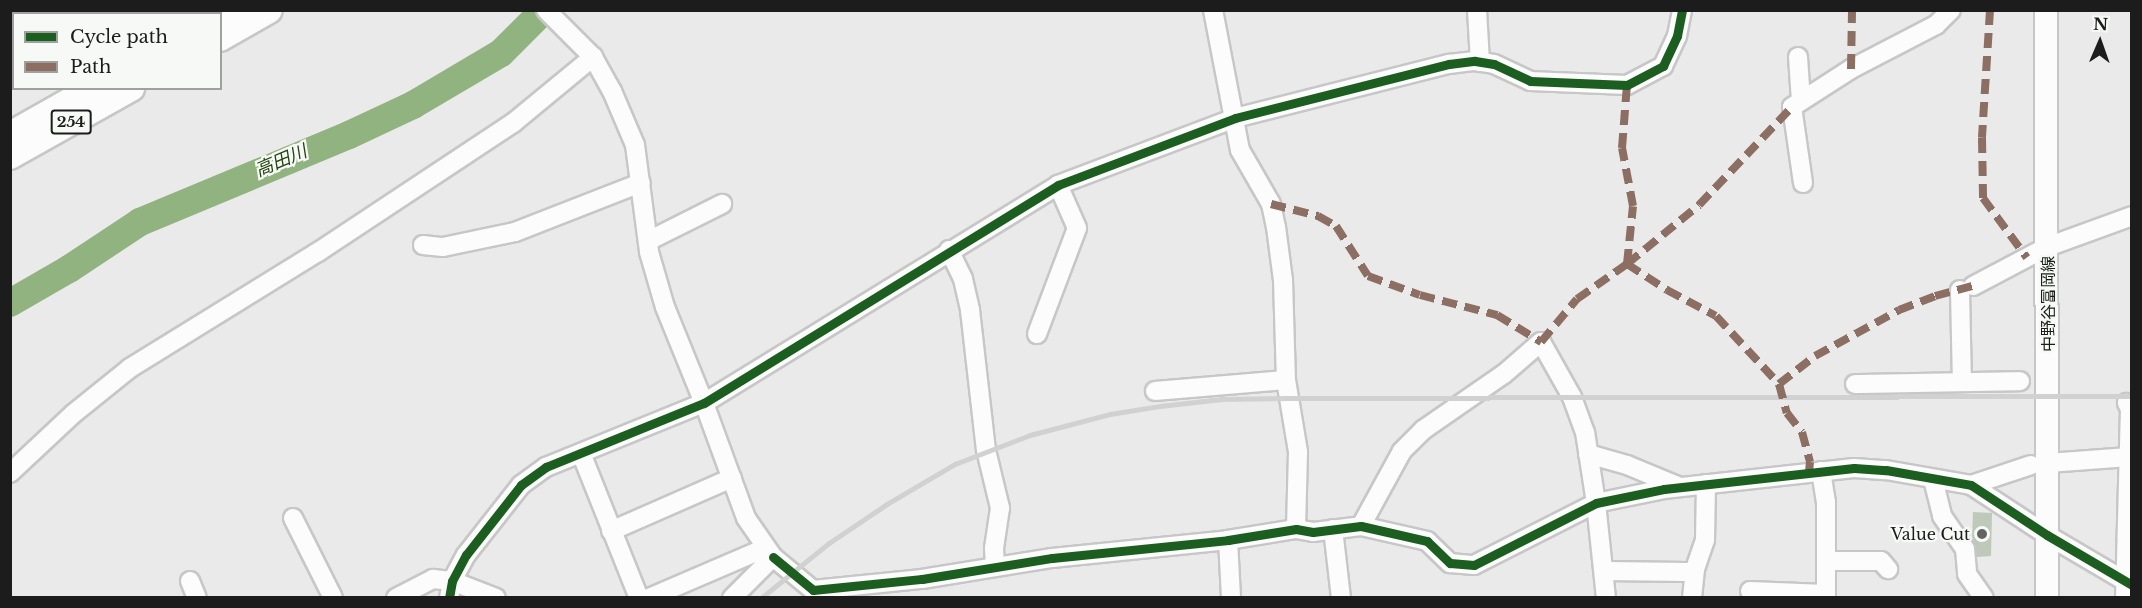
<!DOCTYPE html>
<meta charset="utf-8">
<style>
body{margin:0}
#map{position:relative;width:2142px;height:608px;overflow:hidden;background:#e9eae9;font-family:"Libre Baskerville","Noto Sans JP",serif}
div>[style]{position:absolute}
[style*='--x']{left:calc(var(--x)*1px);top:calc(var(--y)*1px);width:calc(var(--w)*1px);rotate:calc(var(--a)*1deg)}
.river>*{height:28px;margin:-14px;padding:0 14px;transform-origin:14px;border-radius:14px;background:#90b37f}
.building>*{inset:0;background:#bec9ba}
.roads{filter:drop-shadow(2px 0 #c6c7c6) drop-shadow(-2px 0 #c6c7c6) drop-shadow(0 2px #c6c7c6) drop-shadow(0 -2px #c6c7c6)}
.minor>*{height:18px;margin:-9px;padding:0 9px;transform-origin:9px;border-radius:9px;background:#fcfcfc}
.major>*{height:22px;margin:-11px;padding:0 11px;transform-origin:11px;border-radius:11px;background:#fcfcfc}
.highway>*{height:26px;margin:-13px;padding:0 13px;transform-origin:13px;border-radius:13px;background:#fcfcfc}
.rail>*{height:4.5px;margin:-2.25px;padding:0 2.25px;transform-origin:2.25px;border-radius:2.25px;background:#d0d1d0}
.quiet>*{height:8px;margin-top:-4px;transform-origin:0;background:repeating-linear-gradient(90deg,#8d6e63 0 15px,transparent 0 23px)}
.cycleway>*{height:9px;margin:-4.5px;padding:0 4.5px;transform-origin:4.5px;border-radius:4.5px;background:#1b5e20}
.dots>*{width:16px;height:16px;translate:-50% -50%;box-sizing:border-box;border:3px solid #f7f9f6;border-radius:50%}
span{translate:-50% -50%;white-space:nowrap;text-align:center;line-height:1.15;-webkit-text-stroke:4.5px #f7f9f6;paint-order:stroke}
.shield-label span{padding:2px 4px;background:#f7f9f6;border:2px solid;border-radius:4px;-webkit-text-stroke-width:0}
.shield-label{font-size:15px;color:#1b1c1b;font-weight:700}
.street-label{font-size:16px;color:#1b1c1b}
.poi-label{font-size:16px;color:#1b1c1b}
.right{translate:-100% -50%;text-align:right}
.water-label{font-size:18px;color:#21430e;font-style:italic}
.frame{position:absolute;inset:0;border:12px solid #1b1c1b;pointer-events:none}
.legend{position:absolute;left:12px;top:12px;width:210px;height:78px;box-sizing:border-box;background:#f7f9f6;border:2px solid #9fa19e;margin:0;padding:8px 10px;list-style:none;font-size:18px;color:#1b1c1b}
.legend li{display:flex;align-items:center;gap:12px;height:30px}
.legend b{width:30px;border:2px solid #9fa19e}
.north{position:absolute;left:2070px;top:12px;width:60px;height:60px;-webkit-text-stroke:4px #f7f9f6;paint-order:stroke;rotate:2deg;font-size:16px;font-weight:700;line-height:24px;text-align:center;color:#1b1c1b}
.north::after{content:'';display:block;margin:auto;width:21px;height:27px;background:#1b1c1b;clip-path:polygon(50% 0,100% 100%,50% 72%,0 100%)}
</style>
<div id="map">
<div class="river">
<i style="--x:10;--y:303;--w:68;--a:-30"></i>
<i style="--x:69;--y:269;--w:85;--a:-33.5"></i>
<i style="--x:140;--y:222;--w:226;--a:-22.6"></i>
<i style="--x:349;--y:135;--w:71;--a:-25.1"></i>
<i style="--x:413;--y:105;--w:102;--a:-30.6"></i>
<i style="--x:501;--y:53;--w:61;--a:-45"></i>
</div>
<div class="building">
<i style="clip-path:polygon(1973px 512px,1992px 513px,1991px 556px,1977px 557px,1972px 540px)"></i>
</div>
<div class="roads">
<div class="minor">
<i style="--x:546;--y:10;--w:66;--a:45"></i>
<i style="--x:593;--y:57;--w:39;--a:61"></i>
<i style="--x:612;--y:91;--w:59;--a:66.9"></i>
<i style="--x:635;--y:145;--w:108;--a:82.5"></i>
<i style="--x:649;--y:252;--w:57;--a:73.8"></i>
<i style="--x:665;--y:307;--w:104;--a:67.9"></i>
<i style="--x:704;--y:403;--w:122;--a:69.9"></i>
<i style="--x:746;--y:518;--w:47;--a:55.3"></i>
<i style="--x:773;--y:557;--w:58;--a:135"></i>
<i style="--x:1213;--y:10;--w:143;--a:79.1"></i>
<i style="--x:1240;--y:150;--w:62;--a:60.1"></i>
<i style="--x:1271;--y:204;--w:24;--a:78"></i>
<i style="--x:1276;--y:227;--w:53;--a:82.5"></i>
<i style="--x:1283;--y:280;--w:100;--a:88.3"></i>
<i style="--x:1286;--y:380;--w:73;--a:80.5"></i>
<i style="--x:1298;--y:452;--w:77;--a:91.5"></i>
<i style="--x:1477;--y:10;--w:52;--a:86.7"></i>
<i style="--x:1798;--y:57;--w:44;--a:86.1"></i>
<i style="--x:1803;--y:183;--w:77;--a:-98.2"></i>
<i style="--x:1792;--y:107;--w:70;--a:-32.8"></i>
<i style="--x:1851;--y:69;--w:96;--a:-27.4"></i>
<i style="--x:1936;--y:25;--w:21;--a:-45"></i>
<i style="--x:648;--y:241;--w:83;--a:-26.6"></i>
<i style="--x:423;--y:245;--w:20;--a:6"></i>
<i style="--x:443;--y:247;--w:74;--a:-11.8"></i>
<i style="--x:515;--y:232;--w:135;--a:-21.3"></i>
<i style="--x:949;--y:250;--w:32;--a:64"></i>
<i style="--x:963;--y:279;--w:32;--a:77"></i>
<i style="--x:970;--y:310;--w:141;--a:83.5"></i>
<i style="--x:986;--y:450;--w:60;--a:76.4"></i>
<i style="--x:1000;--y:508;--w:40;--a:98.5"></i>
<i style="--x:994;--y:548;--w:19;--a:87"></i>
<i style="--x:1973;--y:286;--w:84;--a:-27.8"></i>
<i style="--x:2047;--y:247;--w:90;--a:-20"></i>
<i style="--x:1960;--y:290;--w:92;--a:88.8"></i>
<i style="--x:1037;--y:334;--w:113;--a:-69.3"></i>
<i style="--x:1077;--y:228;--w:47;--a:-113.8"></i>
<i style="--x:1855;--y:384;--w:165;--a:-1"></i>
<i style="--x:1155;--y:391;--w:131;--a:-4.8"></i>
<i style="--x:581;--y:453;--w:156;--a:68.2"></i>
<i style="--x:1588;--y:454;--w:41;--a:15.8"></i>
<i style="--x:1627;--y:465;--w:57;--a:22.5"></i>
<i style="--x:2048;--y:463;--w:81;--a:-4.2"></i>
<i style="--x:1821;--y:471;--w:31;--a:81"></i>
<i style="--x:1826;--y:502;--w:96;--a:90"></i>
<i style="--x:10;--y:473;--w:86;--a:-43.1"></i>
<i style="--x:73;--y:414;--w:73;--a:-38.9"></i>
<i style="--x:130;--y:368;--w:221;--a:-31.7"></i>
<i style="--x:318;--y:252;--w:234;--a:-33.5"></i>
<i style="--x:513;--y:123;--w:104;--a:-39.5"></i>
<i style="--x:1933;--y:479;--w:38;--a:76"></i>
<i style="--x:1942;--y:516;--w:40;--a:55.1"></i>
<i style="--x:1965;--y:549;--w:25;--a:85"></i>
<i style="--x:1967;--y:574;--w:29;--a:55"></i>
<i style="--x:1971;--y:485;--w:63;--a:-18.4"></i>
<i style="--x:293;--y:518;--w:89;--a:63.4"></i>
<i style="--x:1361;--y:526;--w:85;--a:-61.3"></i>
<i style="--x:1402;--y:451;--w:30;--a:-45"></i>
<i style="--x:1423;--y:430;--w:98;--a:-34.7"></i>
<i style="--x:1504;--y:374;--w:49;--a:-40.9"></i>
<i style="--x:1541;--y:342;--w:63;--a:60.6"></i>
<i style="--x:1572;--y:397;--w:37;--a:70"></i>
<i style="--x:1585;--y:432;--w:72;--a:81.2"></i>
<i style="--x:1596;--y:503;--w:96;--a:84"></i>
<i style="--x:1333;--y:529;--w:69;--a:83.4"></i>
<i style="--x:611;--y:531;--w:132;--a:-23.7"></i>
<i style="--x:1228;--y:540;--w:58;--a:87"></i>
<i style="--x:773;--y:557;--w:52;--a:39.5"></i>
<i style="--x:813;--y:590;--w:110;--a:-5.8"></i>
<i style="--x:922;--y:579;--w:132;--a:-9.2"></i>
<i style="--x:1052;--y:558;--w:177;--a:-5.8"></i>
<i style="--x:1228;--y:540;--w:69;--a:-9.2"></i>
<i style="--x:1296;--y:529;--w:17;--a:10"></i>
<i style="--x:1313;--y:532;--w:48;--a:-7.1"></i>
<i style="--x:1361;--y:526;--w:68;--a:12.8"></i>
<i style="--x:1427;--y:541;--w:32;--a:44"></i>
<i style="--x:1450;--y:563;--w:24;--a:5"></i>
<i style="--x:1474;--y:565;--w:137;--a:-26.9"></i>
<i style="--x:1596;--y:503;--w:69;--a:-11.6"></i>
<i style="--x:1664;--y:489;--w:191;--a:-6.3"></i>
<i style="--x:1854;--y:468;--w:32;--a:4"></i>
<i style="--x:1886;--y:470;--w:86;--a:10"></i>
<i style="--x:1971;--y:485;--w:91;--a:33.3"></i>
<i style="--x:2047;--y:535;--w:99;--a:30.5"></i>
<i style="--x:1826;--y:561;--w:55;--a:0"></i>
<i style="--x:1881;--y:561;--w:11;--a:49"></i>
<i style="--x:1605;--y:571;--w:83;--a:0.7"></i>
<i style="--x:190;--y:581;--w:18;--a:68"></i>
<i style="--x:1750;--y:591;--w:76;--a:2.3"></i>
<i style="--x:396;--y:598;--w:42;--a:-27.2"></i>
<i style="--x:433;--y:579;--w:19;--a:6"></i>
<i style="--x:452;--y:581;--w:47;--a:21.1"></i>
<i style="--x:449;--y:598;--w:17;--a:-80"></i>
<i style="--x:452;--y:581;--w:30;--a:-62"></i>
<i style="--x:466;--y:555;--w:89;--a:-51.8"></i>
<i style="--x:521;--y:485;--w:31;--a:-36"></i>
<i style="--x:546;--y:467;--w:170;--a:-22.1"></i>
<i style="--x:704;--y:403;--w:416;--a:-31.6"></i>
<i style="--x:1058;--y:185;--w:189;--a:-20.7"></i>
<i style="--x:1235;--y:118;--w:221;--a:-14.2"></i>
<i style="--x:1449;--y:64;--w:26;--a:-7"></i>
<i style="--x:1475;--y:61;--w:19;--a:9"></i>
<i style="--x:1494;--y:64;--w:40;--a:25"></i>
<i style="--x:1530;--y:81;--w:97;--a:2.4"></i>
<i style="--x:1627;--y:85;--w:41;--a:-27.8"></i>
<i style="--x:1663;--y:66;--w:33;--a:-65"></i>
<i style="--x:1677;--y:36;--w:26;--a:-79"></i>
<i style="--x:649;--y:598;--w:126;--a:-23.3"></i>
<i style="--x:1692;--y:598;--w:29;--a:-84"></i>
<i style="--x:1695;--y:569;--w:31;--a:-71"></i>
<i style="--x:1705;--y:540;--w:56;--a:-89"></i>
<i style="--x:2125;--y:598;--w:189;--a:-88.5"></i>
<i style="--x:2130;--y:409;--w:7;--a:-117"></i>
</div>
<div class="major">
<i style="--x:2046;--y:10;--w:588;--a:89.9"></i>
</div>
<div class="highway">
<i style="--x:220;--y:16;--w:12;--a:-31"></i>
<i style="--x:220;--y:38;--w:56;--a:-29.7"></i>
<i style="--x:10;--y:135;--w:95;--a:-29.5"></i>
<i style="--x:10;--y:156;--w:139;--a:-29.3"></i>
</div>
</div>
<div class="rail">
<i style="--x:761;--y:598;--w:87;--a:-39"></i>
<i style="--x:829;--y:543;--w:70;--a:-33.9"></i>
<i style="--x:887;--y:504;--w:79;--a:-30.5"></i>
<i style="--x:955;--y:464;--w:80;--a:-21.1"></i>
<i style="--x:1030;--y:435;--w:83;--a:-14.7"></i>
<i style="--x:1110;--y:414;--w:51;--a:-9.1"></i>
<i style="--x:1160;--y:406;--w:62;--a:-6.4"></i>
<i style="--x:1222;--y:399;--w:66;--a:-0.9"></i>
<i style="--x:1288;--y:398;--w:844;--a:-0.14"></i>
</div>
<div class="quiet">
<i style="--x:1990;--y:10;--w:128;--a:93.6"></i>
<i style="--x:1982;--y:138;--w:60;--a:89"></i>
<i style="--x:1983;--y:198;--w:74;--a:53.7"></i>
<i style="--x:1851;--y:69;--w:59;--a:-89"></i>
<i style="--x:1271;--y:204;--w:49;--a:14.3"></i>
<i style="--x:1318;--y:216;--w:21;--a:29"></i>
<i style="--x:1336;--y:226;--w:59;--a:57.4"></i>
<i style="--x:1368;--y:276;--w:55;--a:20.1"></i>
<i style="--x:1420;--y:295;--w:80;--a:14.6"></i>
<i style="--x:1497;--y:315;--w:52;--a:31.5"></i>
<i style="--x:1541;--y:342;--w:56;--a:-50.1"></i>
<i style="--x:1577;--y:299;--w:61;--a:-35"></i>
<i style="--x:1627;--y:264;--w:93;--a:-39.3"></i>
<i style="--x:1699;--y:205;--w:135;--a:-46.5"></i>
<i style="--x:1627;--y:264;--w:48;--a:33"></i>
<i style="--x:1667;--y:290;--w:55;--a:28"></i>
<i style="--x:1716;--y:316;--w:93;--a:47.2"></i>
<i style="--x:1779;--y:384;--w:46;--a:-37.9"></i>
<i style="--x:1815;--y:356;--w:96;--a:-28.7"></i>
<i style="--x:1899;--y:310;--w:39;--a:-21"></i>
<i style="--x:1935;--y:296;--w:39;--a:-15"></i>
<i style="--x:1627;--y:264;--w:58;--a:-84.1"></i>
<i style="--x:1633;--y:206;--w:59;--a:-100.7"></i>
<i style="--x:1622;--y:148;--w:63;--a:-85.5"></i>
<i style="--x:1779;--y:384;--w:30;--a:75"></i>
<i style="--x:1787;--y:413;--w:24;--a:52"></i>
<i style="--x:1802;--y:432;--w:31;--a:75"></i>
<i style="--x:1810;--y:462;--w:10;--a:96"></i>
</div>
<div class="cycleway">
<i style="--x:773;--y:557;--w:52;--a:39.5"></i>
<i style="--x:813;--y:590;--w:110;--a:-5.8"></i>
<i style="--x:922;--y:579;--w:132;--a:-9.2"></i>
<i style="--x:1052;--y:558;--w:177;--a:-5.8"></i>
<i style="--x:1228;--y:540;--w:69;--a:-9.2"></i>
<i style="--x:1296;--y:529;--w:17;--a:10"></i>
<i style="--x:1313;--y:532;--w:48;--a:-7.1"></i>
<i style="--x:1361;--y:526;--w:68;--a:12.8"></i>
<i style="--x:1427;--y:541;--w:32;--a:44"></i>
<i style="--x:1450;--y:563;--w:24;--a:5"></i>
<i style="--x:1474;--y:565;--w:137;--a:-26.9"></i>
<i style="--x:1596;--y:503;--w:69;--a:-11.6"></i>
<i style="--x:1664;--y:489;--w:191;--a:-6.3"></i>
<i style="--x:1854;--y:468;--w:32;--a:4"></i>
<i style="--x:1886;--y:470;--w:86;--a:10"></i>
<i style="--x:1971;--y:485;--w:91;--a:33.3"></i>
<i style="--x:2047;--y:535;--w:99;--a:30.5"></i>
<i style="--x:449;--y:598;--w:17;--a:-80"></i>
<i style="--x:452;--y:581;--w:30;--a:-62"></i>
<i style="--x:466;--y:555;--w:89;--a:-51.8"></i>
<i style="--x:521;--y:485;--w:31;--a:-36"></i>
<i style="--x:546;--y:467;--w:170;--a:-22.1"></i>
<i style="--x:704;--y:403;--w:416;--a:-31.6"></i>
<i style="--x:1058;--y:185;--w:189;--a:-20.7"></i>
<i style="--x:1235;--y:118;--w:221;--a:-14.2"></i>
<i style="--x:1449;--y:64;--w:26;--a:-7"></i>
<i style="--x:1475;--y:61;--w:19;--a:9"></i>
<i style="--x:1494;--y:64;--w:40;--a:25"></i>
<i style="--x:1530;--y:81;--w:97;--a:2.4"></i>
<i style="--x:1627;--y:85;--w:41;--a:-27.8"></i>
<i style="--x:1663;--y:66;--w:33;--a:-65"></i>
<i style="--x:1677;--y:36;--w:26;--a:-79"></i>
</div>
<div class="dots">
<i style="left:1982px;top:534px;background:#636463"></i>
</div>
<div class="shield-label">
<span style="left:71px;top:122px">254</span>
</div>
<div class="street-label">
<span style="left:2048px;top:304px;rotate:-90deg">中野谷富岡線</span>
</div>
<div class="poi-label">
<span class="right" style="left:1970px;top:534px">Value Cut</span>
</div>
<div class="water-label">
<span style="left:281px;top:161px;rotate:-23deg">高田川</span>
</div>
<div class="frame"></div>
<ul class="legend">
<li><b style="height:8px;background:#1b5e20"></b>Cycle path</li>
<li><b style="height:8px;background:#8d6e63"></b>Path</li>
</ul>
<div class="north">N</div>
</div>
